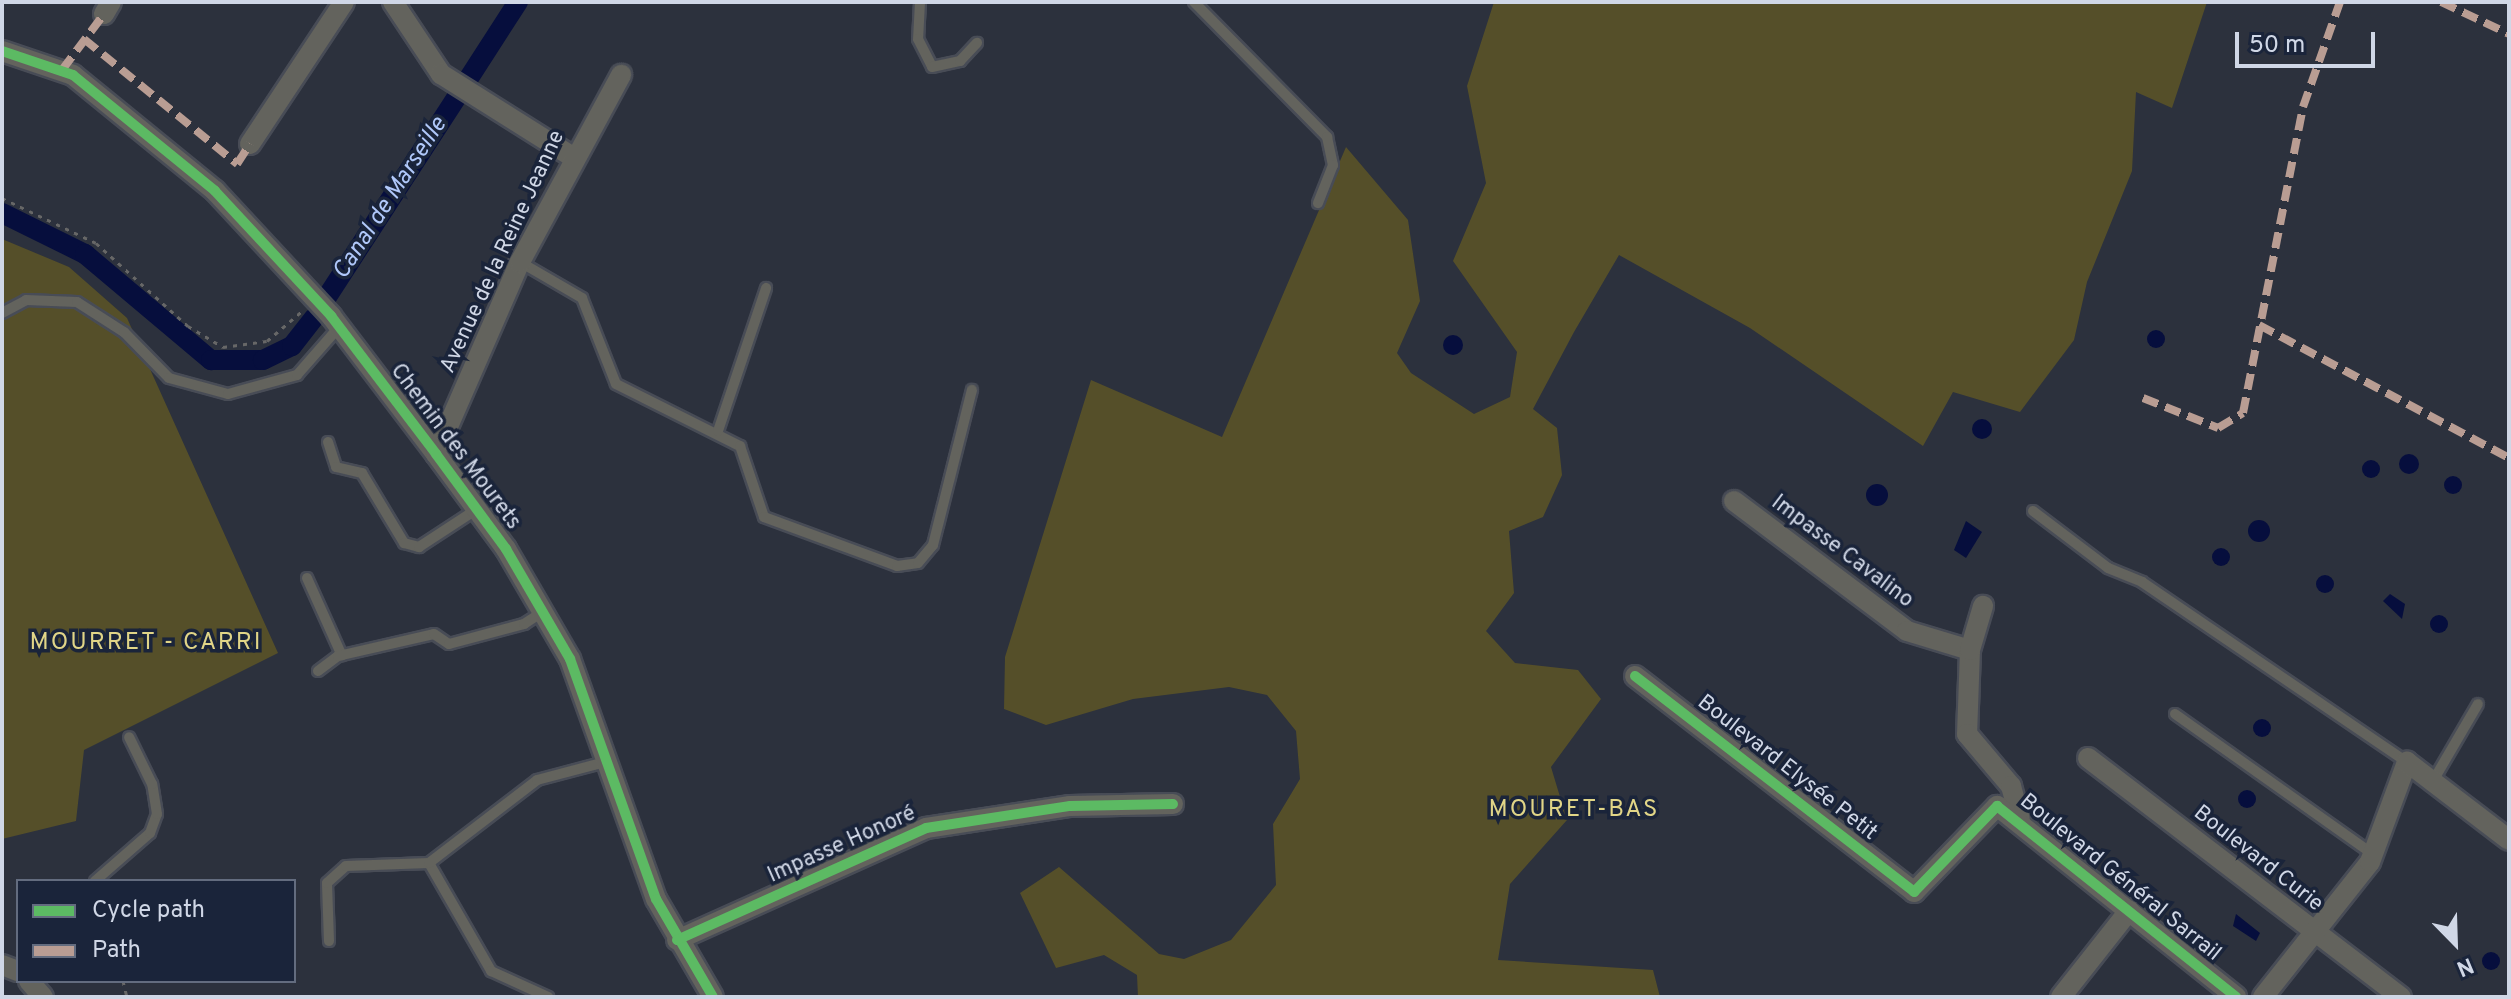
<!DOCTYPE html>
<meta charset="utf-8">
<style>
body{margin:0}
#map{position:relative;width:2511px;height:999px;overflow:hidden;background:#2c313d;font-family:Overpass,sans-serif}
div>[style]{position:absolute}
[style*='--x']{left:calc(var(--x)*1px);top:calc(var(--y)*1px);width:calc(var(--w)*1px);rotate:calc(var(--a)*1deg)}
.green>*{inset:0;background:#554f29}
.water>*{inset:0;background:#060e3d}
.round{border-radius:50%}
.canal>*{height:20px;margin:-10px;padding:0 10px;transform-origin:10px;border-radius:10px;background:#060e3d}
.path>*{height:3px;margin-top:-1.5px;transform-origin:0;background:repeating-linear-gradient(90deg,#676767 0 4px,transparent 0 10px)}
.roads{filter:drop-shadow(2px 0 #484c56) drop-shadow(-2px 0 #484c56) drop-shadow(0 2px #484c56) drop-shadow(0 -2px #484c56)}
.lane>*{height:10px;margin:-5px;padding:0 5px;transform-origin:5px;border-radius:5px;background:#63635d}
.street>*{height:20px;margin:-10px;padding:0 10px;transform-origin:10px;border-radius:10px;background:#63635d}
.quiet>*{height:8px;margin-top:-4px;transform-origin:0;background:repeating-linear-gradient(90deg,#b99d93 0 16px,transparent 0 24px)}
.cycleway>*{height:10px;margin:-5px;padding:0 5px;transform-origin:5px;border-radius:5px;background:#5cba63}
span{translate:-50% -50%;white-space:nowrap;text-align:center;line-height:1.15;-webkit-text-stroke:7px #1a243a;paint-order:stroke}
.street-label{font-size:22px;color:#d0d7e6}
.water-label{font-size:24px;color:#b0c8fa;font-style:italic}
.neighbourhood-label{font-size:24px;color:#e1d587;letter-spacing:2px}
.frame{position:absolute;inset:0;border:4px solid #d0d7e6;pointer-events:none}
.legend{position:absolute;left:16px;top:879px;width:280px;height:104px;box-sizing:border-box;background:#1a243a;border:2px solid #636c7f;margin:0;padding:10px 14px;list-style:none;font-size:24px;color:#d0d7e6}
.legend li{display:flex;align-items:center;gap:16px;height:40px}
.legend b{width:40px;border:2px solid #636c7f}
.north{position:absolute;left:2415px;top:903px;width:80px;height:80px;-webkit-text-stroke:6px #1a243a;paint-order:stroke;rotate:157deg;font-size:22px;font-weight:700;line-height:32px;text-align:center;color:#d0d7e6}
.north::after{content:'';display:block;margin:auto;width:28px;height:36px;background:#d0d7e6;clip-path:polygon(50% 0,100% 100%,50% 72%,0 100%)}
.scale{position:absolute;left:2235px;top:32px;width:140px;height:36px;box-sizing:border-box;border:4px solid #d0d7e6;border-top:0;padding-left:10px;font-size:24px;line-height:28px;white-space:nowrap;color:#d0d7e6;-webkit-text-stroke:6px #1a243a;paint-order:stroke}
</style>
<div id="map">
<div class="green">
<i style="clip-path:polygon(1494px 2px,2207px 2px,2172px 108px,2136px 92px,2132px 171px,2087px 282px,2074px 340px,2020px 412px,1953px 392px,1923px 446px,1750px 328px,1619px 255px,1574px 332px,1533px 409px,1557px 428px,1562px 475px,1543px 517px,1509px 531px,1514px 593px,1486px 631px,1515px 663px,1578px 670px,1601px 699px,1551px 767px,1567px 820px,1510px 884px,1498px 960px,1653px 970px,1660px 997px,1138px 997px,1137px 975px,1104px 955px,1056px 968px,1020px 893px,1059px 867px,1159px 954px,1184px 959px,1231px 940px,1276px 885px,1273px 824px,1300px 779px,1296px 731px,1267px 695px,1229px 687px,1133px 699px,1046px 725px,1004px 709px,1005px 657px,1091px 380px,1222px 437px,1346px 147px,1408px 220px,1420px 301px,1397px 353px,1411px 373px,1474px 414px,1510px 397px,1517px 352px,1453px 261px,1486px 183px,1467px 86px)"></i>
<i style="clip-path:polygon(2px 239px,69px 267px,127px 318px,278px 653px,84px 750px,76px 821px,2px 839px)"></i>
</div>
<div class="water">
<i class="round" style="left:2147px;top:330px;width:18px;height:18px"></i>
<i class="round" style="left:1443px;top:335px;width:20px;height:20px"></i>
<i class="round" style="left:1972px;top:419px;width:20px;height:20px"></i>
<i class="round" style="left:2399px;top:454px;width:20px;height:20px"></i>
<i class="round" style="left:2362px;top:460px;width:18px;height:18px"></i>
<i class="round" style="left:2444px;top:476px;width:18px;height:18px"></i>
<i class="round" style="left:1866px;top:484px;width:22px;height:22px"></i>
<i class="round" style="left:2248px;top:520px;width:22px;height:22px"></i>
<i style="clip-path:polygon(1966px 521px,1982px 532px,1966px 558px,1954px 550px)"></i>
<i class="round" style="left:2212px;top:548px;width:18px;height:18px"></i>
<i class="round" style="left:2316px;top:575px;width:18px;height:18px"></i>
<i style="clip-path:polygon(2390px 594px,2405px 604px,2402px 619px,2383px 601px)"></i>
<i class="round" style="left:2430px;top:615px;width:18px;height:18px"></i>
<i class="round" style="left:2253px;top:719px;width:18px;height:18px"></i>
<i class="round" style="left:2238px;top:790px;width:18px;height:18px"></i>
<i style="clip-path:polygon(2236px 914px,2260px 933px,2256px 941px,2233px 926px)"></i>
<i class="round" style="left:2482px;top:952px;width:18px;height:18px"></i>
</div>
<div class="canal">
<i style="--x:467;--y:81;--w:94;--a:-57.2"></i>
<i style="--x:2;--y:213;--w:93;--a:26.3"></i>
<i style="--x:85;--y:254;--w:165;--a:40.1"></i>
<i style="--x:211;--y:360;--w:52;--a:0"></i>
<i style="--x:263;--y:360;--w:32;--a:-26"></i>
<i style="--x:292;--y:346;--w:36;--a:-52"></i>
<i style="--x:325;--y:300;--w:242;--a:-57"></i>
</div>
<div class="path">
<i style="--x:2;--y:198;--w:104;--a:25.6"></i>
<i style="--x:96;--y:243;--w:124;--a:42.1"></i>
<i style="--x:188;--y:326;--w:41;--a:31"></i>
<i style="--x:223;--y:347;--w:44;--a:-7.8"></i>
<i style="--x:267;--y:341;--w:46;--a:-40.6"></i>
<i style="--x:123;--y:981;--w:16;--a:76"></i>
</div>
<div class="roads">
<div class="lane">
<i style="--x:920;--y:2;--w:37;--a:93"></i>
<i style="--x:918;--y:39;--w:31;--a:63"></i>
<i style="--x:932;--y:67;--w:29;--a:-12"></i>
<i style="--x:960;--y:61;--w:25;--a:-47"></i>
<i style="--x:1194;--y:2;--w:190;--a:45.4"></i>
<i style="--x:1327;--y:137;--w:29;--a:78"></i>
<i style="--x:1333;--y:165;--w:41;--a:111.5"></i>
<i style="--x:520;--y:262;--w:72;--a:30.1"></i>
<i style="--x:582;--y:298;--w:92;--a:68.4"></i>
<i style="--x:616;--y:384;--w:139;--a:26.6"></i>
<i style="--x:740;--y:446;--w:75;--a:71.3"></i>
<i style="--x:764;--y:517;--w:142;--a:20.2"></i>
<i style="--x:897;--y:566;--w:21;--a:-8"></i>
<i style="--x:918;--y:563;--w:23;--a:-50"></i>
<i style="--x:933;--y:545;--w:160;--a:-75.9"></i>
<i style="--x:2;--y:313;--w:27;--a:-28"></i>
<i style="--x:26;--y:300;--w:51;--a:2.2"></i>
<i style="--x:77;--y:302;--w:56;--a:32.6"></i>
<i style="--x:124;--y:332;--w:64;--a:45.6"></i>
<i style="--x:169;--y:378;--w:61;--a:15.2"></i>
<i style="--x:228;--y:394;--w:72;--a:-15.4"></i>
<i style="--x:297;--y:375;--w:64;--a:-48.8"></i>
<i style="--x:718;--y:431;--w:151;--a:-71.4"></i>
<i style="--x:328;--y:442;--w:26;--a:72"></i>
<i style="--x:336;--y:467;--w:27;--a:13"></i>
<i style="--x:362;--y:473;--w:82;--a:59"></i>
<i style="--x:404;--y:543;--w:16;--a:15"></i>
<i style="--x:419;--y:547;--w:69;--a:-33.2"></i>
<i style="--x:2033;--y:511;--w:94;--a:37.2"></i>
<i style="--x:2108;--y:568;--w:37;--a:22"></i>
<i style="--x:2142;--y:582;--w:320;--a:34.2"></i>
<i style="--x:307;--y:578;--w:85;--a:65.8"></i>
<i style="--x:318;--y:671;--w:25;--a:-37"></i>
<i style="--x:338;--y:656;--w:98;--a:-12.9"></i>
<i style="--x:434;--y:634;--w:18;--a:34"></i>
<i style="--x:449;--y:644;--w:78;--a:-14.9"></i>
<i style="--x:524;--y:624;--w:24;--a:-33"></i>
<i style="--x:2175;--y:714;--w:242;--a:35.3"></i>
<i style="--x:2433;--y:781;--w:89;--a:-59.7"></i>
<i style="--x:429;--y:863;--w:125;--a:60.1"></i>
<i style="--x:491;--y:971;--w:63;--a:24.5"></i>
<i style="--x:95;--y:881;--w:73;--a:-41.1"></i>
<i style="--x:150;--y:833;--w:20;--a:-70"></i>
<i style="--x:157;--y:814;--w:30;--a:-99"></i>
<i style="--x:152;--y:784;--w:52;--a:-116.1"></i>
<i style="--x:329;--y:941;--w:58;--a:-92"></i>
<i style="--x:327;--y:883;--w:25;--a:-42"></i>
<i style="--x:346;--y:866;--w:83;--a:-2.1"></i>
<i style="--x:429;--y:863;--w:136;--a:-37.5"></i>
<i style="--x:537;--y:780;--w:74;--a:-14.8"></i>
</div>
<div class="street">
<i style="--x:393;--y:2;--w:87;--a:56.3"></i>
<i style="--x:441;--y:74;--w:156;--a:32.2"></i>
<i style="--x:104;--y:14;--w:14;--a:-60"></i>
<i style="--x:2;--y:51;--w:75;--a:18.7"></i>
<i style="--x:73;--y:75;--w:183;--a:39.2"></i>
<i style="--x:215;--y:191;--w:171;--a:47.1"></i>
<i style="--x:331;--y:316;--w:173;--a:52.7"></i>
<i style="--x:436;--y:454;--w:118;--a:53.6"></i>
<i style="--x:506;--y:549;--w:127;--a:59.8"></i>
<i style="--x:570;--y:659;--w:255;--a:70.3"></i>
<i style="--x:656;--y:899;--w:113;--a:59.8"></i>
<i style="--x:250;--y:144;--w:170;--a:-56.5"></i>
<i style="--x:436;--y:454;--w:210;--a:-66.4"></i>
<i style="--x:520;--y:262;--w:213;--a:-61.6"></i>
<i style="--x:1734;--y:501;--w:216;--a:36.9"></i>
<i style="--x:1907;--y:631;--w:66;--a:16.8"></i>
<i style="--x:1970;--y:650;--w:84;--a:92"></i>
<i style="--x:1967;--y:734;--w:68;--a:49.8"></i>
<i style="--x:2011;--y:786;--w:34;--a:75"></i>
<i style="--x:1970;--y:650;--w:46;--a:-73.5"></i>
<i style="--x:1635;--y:676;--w:353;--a:37.7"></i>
<i style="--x:1914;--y:892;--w:120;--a:-46"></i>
<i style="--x:1997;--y:806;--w:306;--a:38.6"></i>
<i style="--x:2088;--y:758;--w:394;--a:37.4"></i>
<i style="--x:677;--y:940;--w:273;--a:-24.2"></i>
<i style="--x:926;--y:828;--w:146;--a:-8.7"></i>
<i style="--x:1070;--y:806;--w:103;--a:-1.1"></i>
<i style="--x:2;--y:965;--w:17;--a:21"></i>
<i style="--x:29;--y:981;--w:21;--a:49"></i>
<i style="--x:2061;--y:997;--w:110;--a:-51.7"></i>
<i style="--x:2263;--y:997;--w:172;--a:-51.6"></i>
<i style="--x:2370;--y:862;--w:107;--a:-69.7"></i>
<i style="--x:2407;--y:762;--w:128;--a:37.4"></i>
</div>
</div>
<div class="quiet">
<i style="--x:2441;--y:2;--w:75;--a:25.2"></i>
<i style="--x:84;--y:39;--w:198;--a:39.2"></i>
<i style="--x:237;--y:164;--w:24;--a:-57"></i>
<i style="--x:62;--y:70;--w:70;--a:-53.1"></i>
<i style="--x:2259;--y:325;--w:283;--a:28"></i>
<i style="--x:2143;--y:398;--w:81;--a:21.8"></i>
<i style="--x:2218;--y:428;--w:29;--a:-31"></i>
<i style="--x:2243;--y:413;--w:312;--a:-78.9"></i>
<i style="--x:2303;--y:107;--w:111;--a:-70.6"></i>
</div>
<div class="cycleway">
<i style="--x:2;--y:51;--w:75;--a:18.7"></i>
<i style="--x:73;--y:75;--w:183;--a:39.2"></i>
<i style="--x:215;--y:191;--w:171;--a:47.1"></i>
<i style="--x:331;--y:316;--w:173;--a:52.7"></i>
<i style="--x:436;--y:454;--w:118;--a:53.6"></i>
<i style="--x:506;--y:549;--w:127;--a:59.8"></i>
<i style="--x:570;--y:659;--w:255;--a:70.3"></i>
<i style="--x:656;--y:899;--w:113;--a:59.8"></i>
<i style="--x:1635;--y:676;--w:353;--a:37.7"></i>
<i style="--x:1914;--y:892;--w:120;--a:-46"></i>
<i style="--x:1997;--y:806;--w:306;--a:38.6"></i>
<i style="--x:677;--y:940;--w:273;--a:-24.2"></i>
<i style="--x:926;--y:828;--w:146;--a:-8.7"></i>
<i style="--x:1070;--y:806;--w:103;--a:-1.1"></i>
</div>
<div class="street-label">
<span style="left:503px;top:252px;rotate:-65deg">Avenue de la Reine Jeanne</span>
<span style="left:455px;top:447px;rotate:53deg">Chemin des Mourets</span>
<span style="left:1842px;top:552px;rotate:37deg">Impasse Cavalino</span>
<span style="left:1787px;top:768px;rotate:38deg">Boulevard Elysée Petit</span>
<span style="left:842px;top:845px;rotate:-24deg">Impasse Honoré</span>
<span style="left:2258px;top:859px;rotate:38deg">Boulevard Curie</span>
<span style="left:2120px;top:878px;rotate:39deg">Boulevard Général Sarrail</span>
</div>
<div class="water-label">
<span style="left:391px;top:199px;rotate:-57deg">Canal de Marseille</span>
</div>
<div class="neighbourhood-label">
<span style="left:146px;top:644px">MOURRET - CARRI</span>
<span style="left:1574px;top:811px">MOURET-BAS</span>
</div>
<div class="frame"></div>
<ul class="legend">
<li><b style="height:10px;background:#5cba63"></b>Cycle path</li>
<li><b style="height:10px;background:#b99d93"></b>Path</li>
</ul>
<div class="north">N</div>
<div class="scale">50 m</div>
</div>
